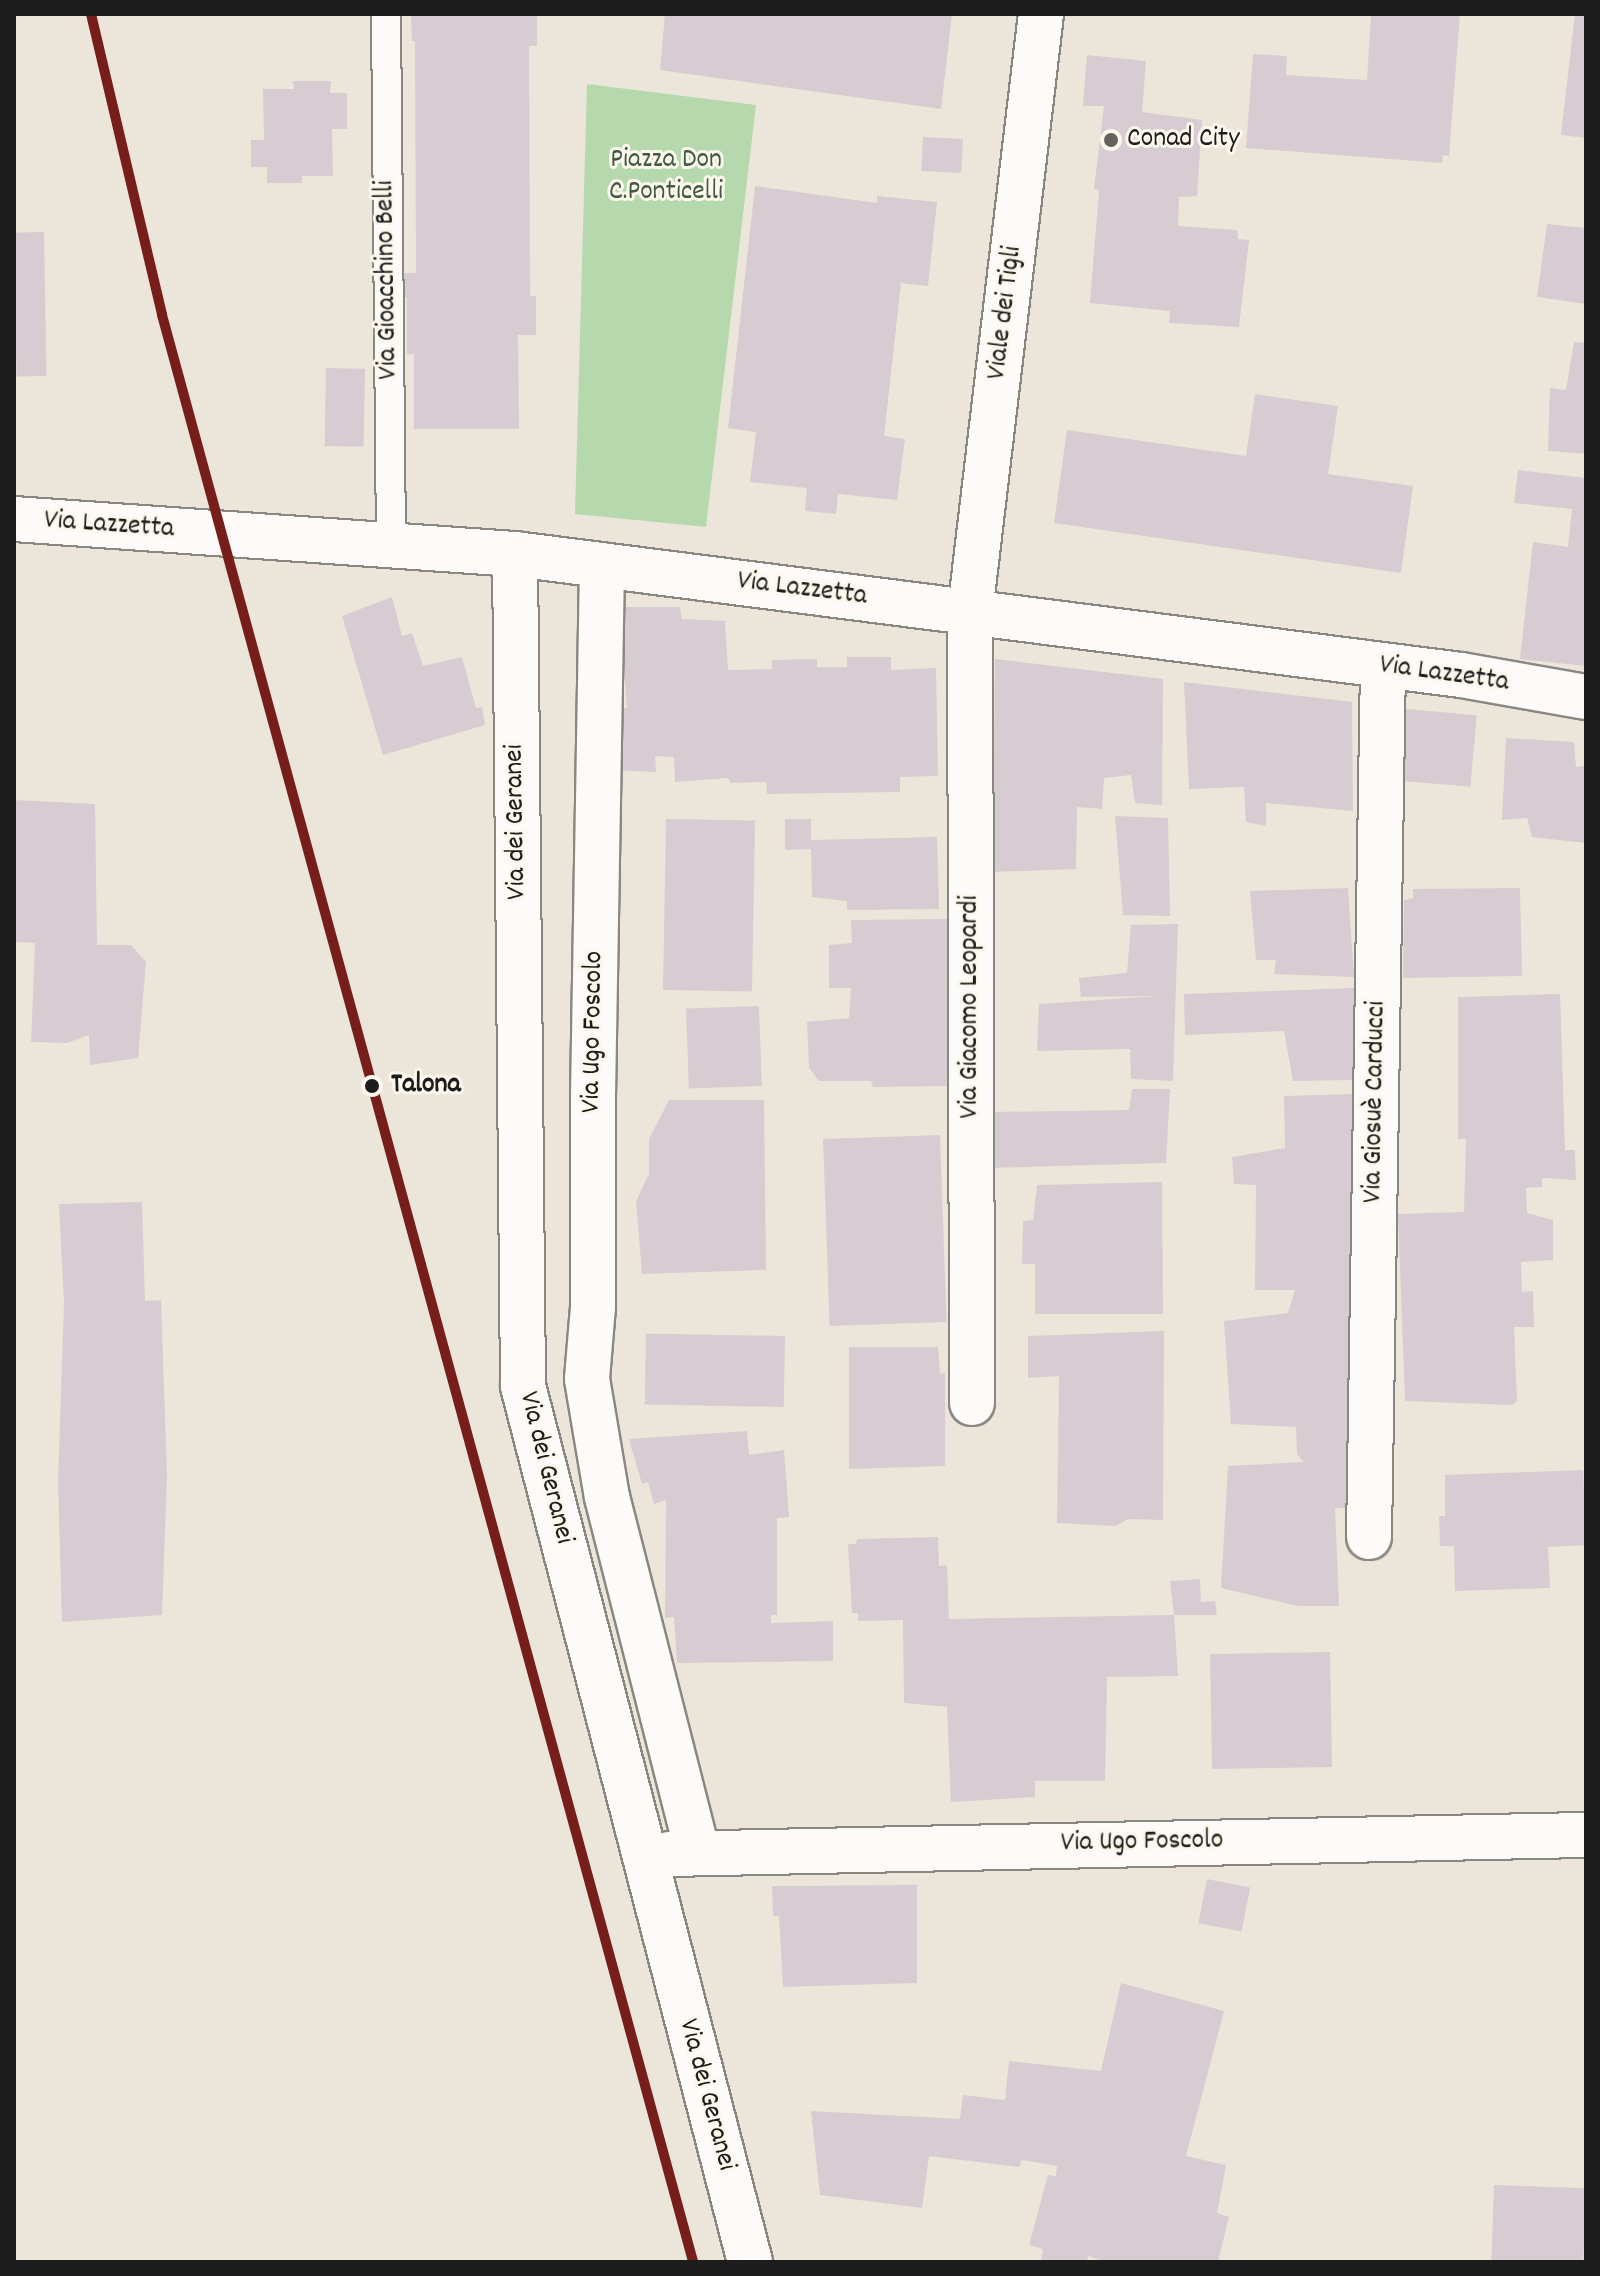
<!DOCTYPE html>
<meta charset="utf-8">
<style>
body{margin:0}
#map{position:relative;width:1600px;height:2276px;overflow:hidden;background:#ece6da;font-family:Dekko,sans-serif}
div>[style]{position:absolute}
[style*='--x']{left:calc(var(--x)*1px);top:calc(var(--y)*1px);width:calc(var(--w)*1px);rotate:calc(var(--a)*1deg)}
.green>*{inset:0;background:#b5d9ad}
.building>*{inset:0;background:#d7ccd1;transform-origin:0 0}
.roads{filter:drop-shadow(2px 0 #8a8781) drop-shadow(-2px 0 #8a8781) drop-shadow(0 2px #8a8781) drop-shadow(0 -2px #8a8781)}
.lane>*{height:28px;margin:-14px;padding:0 14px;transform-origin:14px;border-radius:14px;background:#fcfbf9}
.street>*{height:44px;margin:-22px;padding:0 22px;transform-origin:22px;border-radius:22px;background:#fcfbf9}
.rail-1>*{height:10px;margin:-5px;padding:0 5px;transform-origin:5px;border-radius:5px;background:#771e1b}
.dots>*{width:22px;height:22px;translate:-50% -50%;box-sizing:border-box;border:4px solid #fbf7ec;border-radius:50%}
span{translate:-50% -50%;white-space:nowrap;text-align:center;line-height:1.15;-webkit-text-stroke:6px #fbf7ec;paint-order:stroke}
.poi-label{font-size:28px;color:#1c1c1c}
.left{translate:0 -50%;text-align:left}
.park-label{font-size:28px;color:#425a42}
.street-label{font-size:28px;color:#1c1c1c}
.stop-label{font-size:28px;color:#1c1c1c;font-weight:700}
.frame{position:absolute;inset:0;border:16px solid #1c1c1c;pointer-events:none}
</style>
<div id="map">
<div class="green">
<i style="clip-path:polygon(587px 84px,756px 105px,706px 527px,575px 514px)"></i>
</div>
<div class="building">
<i style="clip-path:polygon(411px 14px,537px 14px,537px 46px,529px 46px,530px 296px,536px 296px,536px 335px,518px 335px,519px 429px,414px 429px,414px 354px,407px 354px,407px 297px,400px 297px,397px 273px,416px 273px,415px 41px,412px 41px)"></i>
<i style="clip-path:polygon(665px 14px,952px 14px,941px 109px,660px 70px)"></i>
<i style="clip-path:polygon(1371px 14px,1460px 14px,1449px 156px,1443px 155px,1442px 163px,1246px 148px,1253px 54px,1287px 56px,1286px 75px,1367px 80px)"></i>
<i style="clip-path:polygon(1575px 14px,1586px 14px,1586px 138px,1561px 135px)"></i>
<i style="clip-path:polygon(1087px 55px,1146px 61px,1142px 112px,1202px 120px,1197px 196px,1179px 197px,1178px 226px,1237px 230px,1238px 239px,1249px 240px,1239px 327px,1169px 323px,1170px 311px,1090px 303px,1099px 190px,1094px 189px,1104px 106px,1083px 106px)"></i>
<i style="clip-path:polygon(293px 81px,331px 81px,330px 93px,347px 93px,347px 129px,332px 129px,333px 176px,302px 176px,302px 183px,267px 183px,267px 167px,251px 167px,251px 140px,264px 140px,263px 89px,294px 89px)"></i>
<i style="left:923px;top:137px;width:40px;height:34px;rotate:3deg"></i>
<i style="clip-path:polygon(755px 186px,877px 203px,877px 196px,937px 202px,928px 286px,901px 283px,884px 436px,905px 439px,897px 500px,838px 494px,836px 514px,805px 511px,807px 488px,750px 482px,756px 432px,728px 428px)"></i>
<i style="clip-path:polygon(1547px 224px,1586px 228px,1586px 304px,1537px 297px)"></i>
<i style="left:44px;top:232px;width:144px;height:30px;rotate:89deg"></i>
<i style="clip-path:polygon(1574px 342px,1586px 343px,1586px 454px,1548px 451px,1550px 388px,1566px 390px)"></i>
<i style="left:326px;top:368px;width:39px;height:78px;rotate:1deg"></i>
<i style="clip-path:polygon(1255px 394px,1338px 406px,1328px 474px,1413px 486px,1401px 573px,1054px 523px,1067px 430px,1246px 456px)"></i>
<i style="clip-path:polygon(1518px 470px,1586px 478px,1586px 666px,1520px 659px,1533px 542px,1568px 547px,1572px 509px,1514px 503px)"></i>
<i style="clip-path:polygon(392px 597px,402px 636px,412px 633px,423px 666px,462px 657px,476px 708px,482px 707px,485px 725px,383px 755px,342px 616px)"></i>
<i style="clip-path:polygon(619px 607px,680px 607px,682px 619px,725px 621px,728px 670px,772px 669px,772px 660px,817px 659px,817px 667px,847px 667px,847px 657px,891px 657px,891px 670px,936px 668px,938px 776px,900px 777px,900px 792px,767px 794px,766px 782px,731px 783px,728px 778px,675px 782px,674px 757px,655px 756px,656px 772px,613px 770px,610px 708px,627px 708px)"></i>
<i style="clip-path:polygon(995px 659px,1163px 679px,1162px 805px,1135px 803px,1131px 775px,1104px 778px,1102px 809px,1077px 807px,1076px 869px,993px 872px)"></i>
<i style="clip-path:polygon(1184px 682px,1352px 702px,1353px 811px,1266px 803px,1266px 826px,1246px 822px,1244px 787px,1189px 789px)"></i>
<i style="left:1395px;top:708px;width:82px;height:72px;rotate:5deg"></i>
<i style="clip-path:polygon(1506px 738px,1574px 742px,1576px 767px,1586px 766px,1586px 843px,1532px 837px,1527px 818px,1502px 820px)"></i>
<i style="clip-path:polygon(14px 800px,95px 804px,97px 945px,131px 945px,146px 962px,138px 1058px,90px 1065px,89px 1035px,67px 1043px,31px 1042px,35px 943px,14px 942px)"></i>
<i style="clip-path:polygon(1115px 816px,1168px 818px,1170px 916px,1123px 915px)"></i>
<i style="left:666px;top:819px;width:89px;height:171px;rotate:1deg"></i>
<i style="clip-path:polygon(785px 819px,811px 819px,811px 840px,937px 837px,939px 909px,847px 910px,847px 901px,812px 897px,811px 849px,785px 850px)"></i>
<i style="clip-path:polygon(1348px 888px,1354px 977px,1274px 974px,1276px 960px,1256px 960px,1250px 891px)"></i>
<i style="clip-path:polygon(1520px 888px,1522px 976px,1403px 978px,1404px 900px,1413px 898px,1413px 889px)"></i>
<i style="clip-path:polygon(948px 919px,948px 1086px,873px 1087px,871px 1081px,819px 1081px,809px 1068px,807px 1022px,849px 1018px,851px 988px,829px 988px,829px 945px,852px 943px,851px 920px)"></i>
<i style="clip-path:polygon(1178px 924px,1173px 1081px,1131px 1079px,1130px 1049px,1037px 1051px,1039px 1004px,1157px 996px,1081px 997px,1079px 978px,1127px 973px,1131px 925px)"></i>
<i style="clip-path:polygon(1354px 988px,1354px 1080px,1293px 1081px,1284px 1031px,1185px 1035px,1184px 994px)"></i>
<i style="clip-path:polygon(1560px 994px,1565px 1150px,1575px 1150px,1576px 1180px,1542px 1178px,1542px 1187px,1526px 1188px,1527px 1213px,1553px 1220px,1553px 1260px,1521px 1262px,1522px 1292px,1533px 1291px,1534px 1327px,1514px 1327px,1517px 1401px,1512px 1405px,1405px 1401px,1398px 1214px,1464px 1212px,1466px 1139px,1458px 1139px,1458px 997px)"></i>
<i style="left:759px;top:1006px;width:80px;height:73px;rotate:88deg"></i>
<i style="clip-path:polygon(1132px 1089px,1170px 1089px,1166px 1163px,990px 1168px,991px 1112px,1129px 1110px)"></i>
<i style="clip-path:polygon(1353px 1094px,1359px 1508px,1335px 1508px,1339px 1606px,1298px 1606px,1221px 1588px,1228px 1466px,1304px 1462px,1297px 1454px,1296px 1427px,1231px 1424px,1224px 1321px,1288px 1313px,1295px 1290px,1255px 1290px,1256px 1185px,1234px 1184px,1232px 1157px,1285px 1148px,1284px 1096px)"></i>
<i style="clip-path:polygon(669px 1100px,764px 1100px,766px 1270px,642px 1274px,636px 1201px,649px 1174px,649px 1139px)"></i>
<i style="left:940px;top:1135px;width:187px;height:117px;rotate:88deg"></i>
<i style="clip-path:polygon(1162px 1182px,1163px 1314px,1035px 1314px,1035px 1264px,1022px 1264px,1023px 1221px,1033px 1220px,1037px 1185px)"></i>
<i style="clip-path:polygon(142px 1202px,145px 1301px,161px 1300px,167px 1476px,162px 1615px,62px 1622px,58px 1482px,64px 1302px,59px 1204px)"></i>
<i style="clip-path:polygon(1164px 1331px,1163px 1520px,1128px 1519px,1116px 1526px,1057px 1523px,1059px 1376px,1028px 1378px,1028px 1336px)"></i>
<i style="left:785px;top:1336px;width:71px;height:139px;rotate:91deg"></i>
<i style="clip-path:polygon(849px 1347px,938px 1347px,940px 1374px,945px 1373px,945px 1466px,849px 1469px)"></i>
<i style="clip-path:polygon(747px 1431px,749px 1455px,784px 1450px,789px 1517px,777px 1518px,777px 1615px,771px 1615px,771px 1623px,833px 1621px,833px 1661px,677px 1663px,674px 1617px,665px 1618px,666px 1500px,654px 1504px,648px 1482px,642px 1484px,629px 1439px)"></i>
<i style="clip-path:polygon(1583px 1470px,1586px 1545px,1548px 1547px,1550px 1588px,1455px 1591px,1454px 1546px,1440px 1546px,1439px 1516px,1445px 1516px,1445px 1475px)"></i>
<i style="clip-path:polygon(938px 1537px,939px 1566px,947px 1565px,949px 1619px,1174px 1615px,1178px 1676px,1107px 1677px,1105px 1781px,1035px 1781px,1035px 1797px,951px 1802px,947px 1707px,904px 1703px,903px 1620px,858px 1621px,858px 1613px,852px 1613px,848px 1544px,856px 1544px,857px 1539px)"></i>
<i style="clip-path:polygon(1200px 1579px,1201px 1602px,1215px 1601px,1217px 1615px,1174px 1615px,1170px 1581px)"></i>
<i style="left:1330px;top:1652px;width:115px;height:120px;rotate:89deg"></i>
<i style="left:1207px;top:1879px;width:44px;height:45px;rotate:11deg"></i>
<i style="clip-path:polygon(917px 1885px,917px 1983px,783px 1987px,779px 1916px,773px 1916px,772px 1886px)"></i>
<i style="clip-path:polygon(1121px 1983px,1224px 2011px,1186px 2156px,1226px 2165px,1217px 2213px,1229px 2217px,1218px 2262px,1107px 2262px,1088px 2256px,1087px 2262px,1041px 2262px,1043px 2249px,1029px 2245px,1048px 2175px,1056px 2176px,1057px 2166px,1022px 2160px,1019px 2167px,929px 2156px,922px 2208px,820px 2195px,811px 2111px,960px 2119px,963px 2095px,1005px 2100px,1009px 2061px,1101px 2071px)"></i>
<i style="left:1494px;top:2185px;width:92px;height:77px;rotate:2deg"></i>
</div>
<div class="roads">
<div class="lane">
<i style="--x:386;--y:14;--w:532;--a:89.46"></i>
</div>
<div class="street">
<i style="--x:14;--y:519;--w:502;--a:4"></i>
<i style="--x:515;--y:554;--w:954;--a:7.29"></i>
<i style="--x:1461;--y:675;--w:127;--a:10"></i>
<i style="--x:515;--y:554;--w:832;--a:89.45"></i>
<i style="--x:523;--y:1386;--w:905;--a:75.47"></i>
<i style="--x:602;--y:565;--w:530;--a:90.97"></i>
<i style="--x:593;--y:1095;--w:212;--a:90"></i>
<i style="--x:593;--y:1307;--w:72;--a:94.8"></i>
<i style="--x:587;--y:1379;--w:120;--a:80.4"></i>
<i style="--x:607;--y:1497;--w:365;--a:75.7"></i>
<i style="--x:972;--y:1403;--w:791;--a:-90.14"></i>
<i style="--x:970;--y:612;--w:602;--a:-83.23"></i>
<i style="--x:1369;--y:1537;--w:871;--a:-89.08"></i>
<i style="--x:669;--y:1854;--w:917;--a:-1.19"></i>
</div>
</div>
<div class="rail-1">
<i style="--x:91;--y:14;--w:309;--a:76.7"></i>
<i style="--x:162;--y:315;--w:2018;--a:74.74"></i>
</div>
<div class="dots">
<i style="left:1111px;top:140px;background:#65635e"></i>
<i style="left:372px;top:1086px;background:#1c1c1c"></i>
</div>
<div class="poi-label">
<span class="left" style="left:1127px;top:140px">Conad City</span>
</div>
<div class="park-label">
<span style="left:666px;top:177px">Piazza Don<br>C.Ponticelli</span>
</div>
<div class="street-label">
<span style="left:388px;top:280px;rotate:-91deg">Via Gioacchino Belli</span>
<span style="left:1006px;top:313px;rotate:-83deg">Viale dei Tigli</span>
<span style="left:109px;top:526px;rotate:4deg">Via Lazzetta</span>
<span style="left:802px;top:590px;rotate:7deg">Via Lazzetta</span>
<span style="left:1444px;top:675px;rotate:8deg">Via Lazzetta</span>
<span style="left:517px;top:822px;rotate:-91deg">Via dei Geranei</span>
<span style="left:971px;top:1007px;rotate:-90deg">Via Giacomo Leopardi</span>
<span style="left:594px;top:1032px;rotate:-89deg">Via Ugo Foscolo</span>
<span style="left:1376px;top:1102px;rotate:-89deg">Via Giosuè Carducci</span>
<span style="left:545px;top:1468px;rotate:76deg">Via dei Geranei</span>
<span style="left:1142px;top:1843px;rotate:-1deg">Via Ugo Foscolo</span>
<span style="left:706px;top:2095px;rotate:75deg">Via dei Geranei</span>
</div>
<div class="stop-label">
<span class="left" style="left:391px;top:1086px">Talona</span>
</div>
<div class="frame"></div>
</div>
